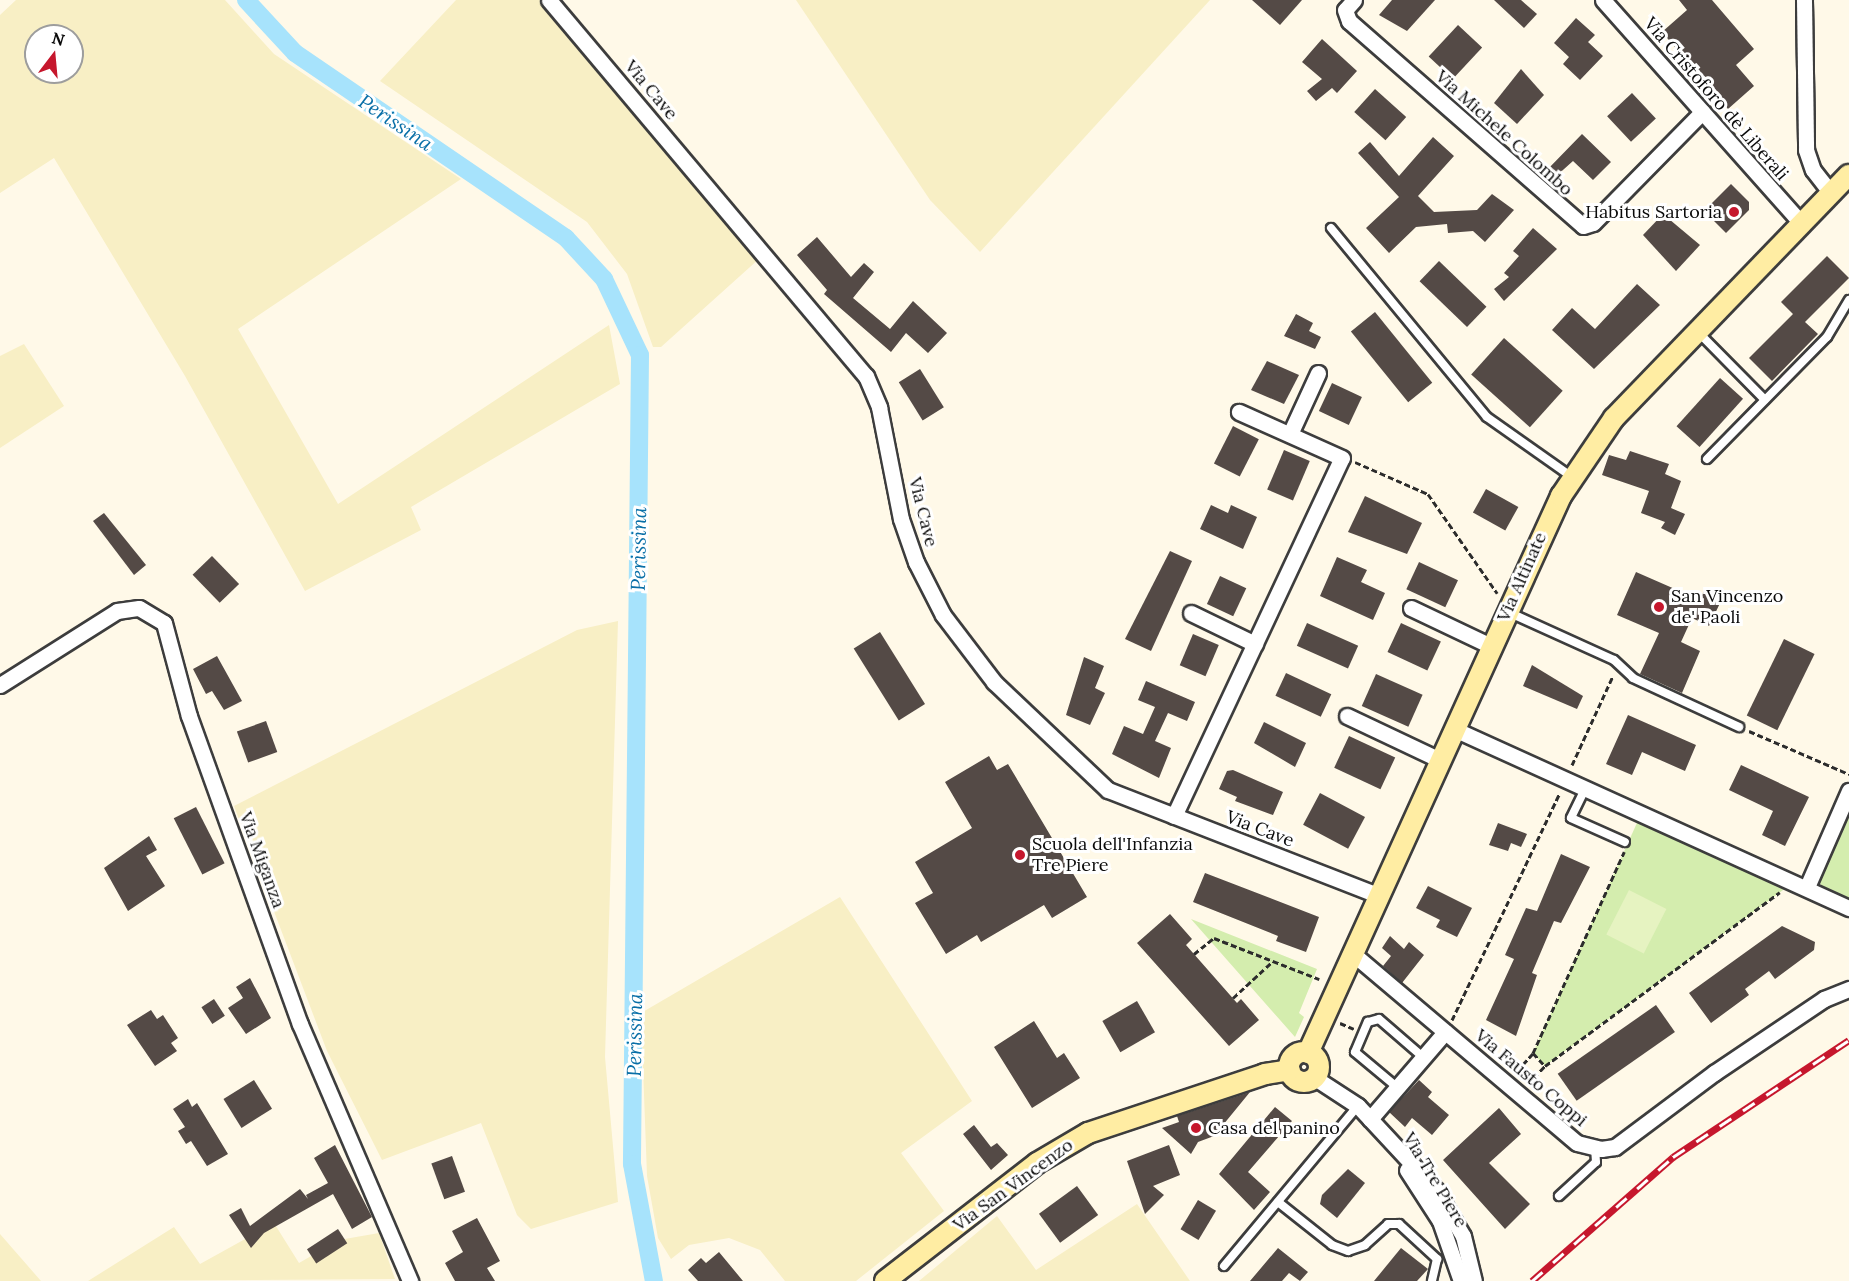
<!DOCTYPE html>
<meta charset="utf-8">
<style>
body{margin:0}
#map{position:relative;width:1849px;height:1281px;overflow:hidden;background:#fff9e8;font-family:Lora,serif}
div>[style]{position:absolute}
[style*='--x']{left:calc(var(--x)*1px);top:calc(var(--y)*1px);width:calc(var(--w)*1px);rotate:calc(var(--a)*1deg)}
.farmland>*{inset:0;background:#f8efc5}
.green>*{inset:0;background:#d4edae}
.pitch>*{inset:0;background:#e6f3c1;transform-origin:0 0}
.canal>*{height:18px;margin:-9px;padding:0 9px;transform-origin:9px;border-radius:9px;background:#a7e3fc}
.building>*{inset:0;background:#544a46;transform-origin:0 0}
.path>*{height:3px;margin-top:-1.5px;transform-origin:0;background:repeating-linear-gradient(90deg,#2c2c2c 0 6px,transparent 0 9px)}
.roads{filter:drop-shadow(2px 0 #3d3d3d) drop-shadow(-2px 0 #3d3d3d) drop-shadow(0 2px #3d3d3d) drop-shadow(0 -2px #3d3d3d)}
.lane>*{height:8px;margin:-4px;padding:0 4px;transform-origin:4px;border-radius:4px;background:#fff}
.street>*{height:15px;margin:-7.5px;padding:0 7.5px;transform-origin:7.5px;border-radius:7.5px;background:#fff}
.secondary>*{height:20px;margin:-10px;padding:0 10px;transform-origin:10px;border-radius:10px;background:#ffeda3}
.secondary>.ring{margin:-10px;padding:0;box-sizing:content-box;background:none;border:20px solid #ffeda3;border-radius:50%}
.rail>*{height:7px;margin-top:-3.5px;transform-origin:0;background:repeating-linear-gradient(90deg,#fff 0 14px,#c6172d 0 28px);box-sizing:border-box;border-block:2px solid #c6172d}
.dots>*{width:16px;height:16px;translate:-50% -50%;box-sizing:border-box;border:3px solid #fff;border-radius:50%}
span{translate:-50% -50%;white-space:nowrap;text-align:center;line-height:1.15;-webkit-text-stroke:6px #fff;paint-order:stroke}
.street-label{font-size:18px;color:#0a0a0a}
.poi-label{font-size:18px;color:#0a0a0a}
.right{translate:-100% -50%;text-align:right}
.left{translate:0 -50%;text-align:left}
.water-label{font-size:20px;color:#096fa7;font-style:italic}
.north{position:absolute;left:24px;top:24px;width:60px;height:60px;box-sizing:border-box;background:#fff;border:2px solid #9d9d9d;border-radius:50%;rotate:16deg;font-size:16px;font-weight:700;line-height:24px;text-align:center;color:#0a0a0a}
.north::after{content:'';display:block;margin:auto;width:21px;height:27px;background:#c6172d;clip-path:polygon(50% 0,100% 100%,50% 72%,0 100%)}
</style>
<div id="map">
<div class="farmland">
<i style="clip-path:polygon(evenodd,16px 0,225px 0,274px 54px,461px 179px,238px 329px,338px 504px,609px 325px,620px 384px,411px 507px,421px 530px,305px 591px,185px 376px,54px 158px,0 193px,0 15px,16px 0,36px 36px,72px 36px,72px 72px,36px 72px,36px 36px)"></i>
<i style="clip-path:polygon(456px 0,541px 0,760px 258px,661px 347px,653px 347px,627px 274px,587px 222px,380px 81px)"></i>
<i style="clip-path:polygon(796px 0,1210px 0,980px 252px,930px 200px)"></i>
<i style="clip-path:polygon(24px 344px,64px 406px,0 448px,0 356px)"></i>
<i style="clip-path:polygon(618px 621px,605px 1057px,618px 1202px,531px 1229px,517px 1215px,481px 1123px,382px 1160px,327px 1051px,234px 806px,577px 630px)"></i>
<i style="clip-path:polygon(840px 897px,972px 1101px,901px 1153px,944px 1211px,856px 1281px,785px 1281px,760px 1250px,729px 1238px,689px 1245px,671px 1259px,658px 1238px,647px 1176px,641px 1013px)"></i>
<i style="clip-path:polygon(1137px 1204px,1190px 1281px,919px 1281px,997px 1216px,1036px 1270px)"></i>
<i style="clip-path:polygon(274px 1223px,299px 1263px,339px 1240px,379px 1233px,395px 1279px,88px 1281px,174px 1227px,200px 1264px)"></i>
<i style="clip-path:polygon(0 1234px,41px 1281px,0 1281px)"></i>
</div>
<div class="green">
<i style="clip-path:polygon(1849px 808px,1849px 901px,1823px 888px,1818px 880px)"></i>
<i style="clip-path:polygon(1641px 814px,1794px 882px,1545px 1066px,1533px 1053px)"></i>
<i style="clip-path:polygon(1191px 919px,1317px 969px,1299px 1013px,1304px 1017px,1295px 1037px)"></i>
</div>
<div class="pitch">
<i style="left:1629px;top:890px;width:42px;height:50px;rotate:27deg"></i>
</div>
<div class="canal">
<i style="--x:246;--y:0;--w:72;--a:47.2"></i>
<i style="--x:295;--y:53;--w:328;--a:34.3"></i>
<i style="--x:566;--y:238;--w:56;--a:47.2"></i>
<i style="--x:604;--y:279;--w:84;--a:64.7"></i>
<i style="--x:640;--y:355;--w:809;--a:90.57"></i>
<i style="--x:632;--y:1164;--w:119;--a:79.4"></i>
</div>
<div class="building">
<i style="clip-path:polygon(1252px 0,1302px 0,1280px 25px)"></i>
<i style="clip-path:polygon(1392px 0,1435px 0,1407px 31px,1379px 15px)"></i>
<i style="clip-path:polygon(1494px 0,1521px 0,1537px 14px,1524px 28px)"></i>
<i style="clip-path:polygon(1679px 0,1712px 0,1754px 49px,1736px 65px,1754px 86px,1728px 109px,1662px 32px,1687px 10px)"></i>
<i style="clip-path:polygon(1576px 18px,1595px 35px,1588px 42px,1603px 56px,1580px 80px,1563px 64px,1569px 57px,1554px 43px)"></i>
<i style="left:1458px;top:25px;width:33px;height:43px;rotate:43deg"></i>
<i style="clip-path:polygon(1322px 39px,1357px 71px,1337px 93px,1332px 88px,1316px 101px,1307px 91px,1322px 79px,1302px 62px)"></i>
<i style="clip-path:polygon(1521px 69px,1544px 95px,1517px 124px,1494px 103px)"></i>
<i style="left:1375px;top:89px;width:42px;height:31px;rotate:42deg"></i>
<i style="left:1632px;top:93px;width:35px;height:34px;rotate:47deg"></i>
<i style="clip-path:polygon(1582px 134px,1611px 162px,1593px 180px,1573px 161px,1554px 178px,1547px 170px)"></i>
<i style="clip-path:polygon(1433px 137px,1454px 156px,1418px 196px,1434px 212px,1477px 210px,1492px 194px,1514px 210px,1485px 242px,1473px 231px,1448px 233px,1447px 224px,1416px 227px,1389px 253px,1366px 228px,1399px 197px,1358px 153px,1370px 142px,1399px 176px)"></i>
<i style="clip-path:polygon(1731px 184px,1749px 202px,1749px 210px,1726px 233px,1704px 211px)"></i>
<i style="clip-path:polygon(1663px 214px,1700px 245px,1676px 271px,1643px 235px)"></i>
<i style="clip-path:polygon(1533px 228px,1557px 249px,1504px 301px,1494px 289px,1509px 277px,1504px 273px,1519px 256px,1513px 251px)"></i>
<i style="clip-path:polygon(817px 237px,851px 277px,864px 263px,874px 272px,853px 298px,890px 329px,913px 301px,947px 333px,928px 353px,906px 333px,891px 352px,824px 294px,827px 290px,797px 255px)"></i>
<i style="clip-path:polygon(1827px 256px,1849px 278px,1805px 322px,1818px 334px,1772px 381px,1749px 358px,1793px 314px,1781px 302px)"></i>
<i style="left:1439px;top:261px;width:66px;height:28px;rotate:44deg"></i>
<i style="clip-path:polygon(1637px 284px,1660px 305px,1594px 369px,1552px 330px,1572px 308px,1595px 329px)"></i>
<i style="left:1375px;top:312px;width:91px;height:31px;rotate:51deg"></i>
<i style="clip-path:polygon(1296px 314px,1313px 323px,1309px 331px,1321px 337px,1315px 349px,1284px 336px)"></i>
<i style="left:1504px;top:338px;width:79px;height:49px;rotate:42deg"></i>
<i style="clip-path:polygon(1267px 361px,1299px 375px,1284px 404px,1251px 390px)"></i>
<i style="left:920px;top:369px;width:45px;height:25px;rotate:58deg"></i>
<i style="left:1720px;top:378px;width:31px;height:65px;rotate:42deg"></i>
<i style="left:1332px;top:383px;width:33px;height:31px;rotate:25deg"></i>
<i style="left:1233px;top:426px;width:29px;height:42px;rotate:27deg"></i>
<i style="left:1284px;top:450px;width:28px;height:43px;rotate:23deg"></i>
<i style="clip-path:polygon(1630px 451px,1669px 464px,1665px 474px,1681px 481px,1671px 508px,1685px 514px,1675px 535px,1661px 528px,1665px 522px,1641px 513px,1649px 491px,1602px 475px,1609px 455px,1626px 460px)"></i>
<i style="left:1486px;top:489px;width:37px;height:27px;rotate:29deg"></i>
<i style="clip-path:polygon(1365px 496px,1422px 523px,1407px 554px,1348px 532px)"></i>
<i style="clip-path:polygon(1211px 505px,1228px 513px,1231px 505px,1257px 517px,1243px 549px,1200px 529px)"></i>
<i style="clip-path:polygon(104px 513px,146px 565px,134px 575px,93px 521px)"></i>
<i style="clip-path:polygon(1170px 551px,1192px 561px,1151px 651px,1125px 639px)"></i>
<i style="left:212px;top:556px;width:39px;height:27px;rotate:46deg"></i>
<i style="clip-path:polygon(1337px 557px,1367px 570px,1361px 582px,1385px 593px,1373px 620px,1320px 596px)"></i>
<i style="left:1419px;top:562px;width:43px;height:30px;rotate:25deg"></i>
<i style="clip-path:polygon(1636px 572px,1700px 600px,1704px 591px,1722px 599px,1709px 626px,1692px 618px,1681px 642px,1700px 651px,1682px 693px,1640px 674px,1659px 633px,1617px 615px)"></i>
<i style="left:1220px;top:576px;width:29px;height:31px;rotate:25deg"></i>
<i style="left:1307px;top:623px;width:56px;height:25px;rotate:24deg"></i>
<i style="left:1401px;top:623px;width:44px;height:32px;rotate:25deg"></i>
<i style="left:880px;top:632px;width:85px;height:31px;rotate:58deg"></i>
<i style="left:1193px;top:634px;width:28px;height:34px;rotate:23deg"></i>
<i style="left:1784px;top:639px;width:34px;height:85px;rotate:26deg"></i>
<i style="clip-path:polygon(217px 656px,242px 701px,224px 710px,212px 691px,206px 694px,193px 669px)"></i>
<i style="clip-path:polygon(1084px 657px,1104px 666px,1095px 688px,1105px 693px,1090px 725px,1066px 715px)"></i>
<i style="clip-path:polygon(1532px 665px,1583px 696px,1577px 709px,1523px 686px)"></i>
<i style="left:1286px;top:673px;width:50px;height:25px;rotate:25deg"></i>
<i style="left:1376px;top:674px;width:51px;height:35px;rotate:24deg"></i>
<i style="clip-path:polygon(1146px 681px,1195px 702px,1187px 721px,1168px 713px,1155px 741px,1171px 748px,1159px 778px,1112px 754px,1124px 726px,1143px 734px,1155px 707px,1138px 700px)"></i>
<i style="clip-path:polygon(1628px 715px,1696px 745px,1685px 771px,1642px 752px,1632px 775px,1606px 764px)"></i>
<i style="left:266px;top:721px;width:33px;height:31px;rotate:70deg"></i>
<i style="clip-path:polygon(1264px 722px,1306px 743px,1295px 767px,1254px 743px)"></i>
<i style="left:1349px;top:736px;width:51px;height:35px;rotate:25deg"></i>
<i style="clip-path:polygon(989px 756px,997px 770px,1008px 764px,1087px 897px,1052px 918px,1044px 905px,981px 942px,977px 935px,946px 954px,915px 903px,933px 893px,915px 862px,972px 828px,945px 782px)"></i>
<i style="clip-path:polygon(1741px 765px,1809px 797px,1785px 846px,1762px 835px,1773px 811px,1729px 790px)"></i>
<i style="clip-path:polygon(1233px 770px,1283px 792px,1273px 815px,1235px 801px,1237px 797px,1219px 789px,1227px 771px)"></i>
<i style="left:1320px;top:793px;width:51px;height:36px;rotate:28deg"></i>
<i style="left:196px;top:807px;width:63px;height:25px;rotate:63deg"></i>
<i style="clip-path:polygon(1498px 823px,1527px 834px,1521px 847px,1511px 843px,1508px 851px,1489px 845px)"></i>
<i style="clip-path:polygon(149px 836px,157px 850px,146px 856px,165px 886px,128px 911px,104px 868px)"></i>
<i style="clip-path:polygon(1561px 854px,1590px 867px,1561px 923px,1554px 921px,1532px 973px,1537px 975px,1516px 1036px,1486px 1020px,1514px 959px,1505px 955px,1526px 908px,1537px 911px)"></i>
<i style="clip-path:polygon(1205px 873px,1319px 917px,1306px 952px,1276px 941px,1278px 936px,1193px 902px)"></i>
<i style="clip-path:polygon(1428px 886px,1472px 908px,1457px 937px,1436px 927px,1440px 920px,1416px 908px)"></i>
<i style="clip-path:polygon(1170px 914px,1192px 939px,1186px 945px,1237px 1003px,1241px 999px,1259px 1020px,1229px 1046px,1137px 943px)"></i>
<i style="clip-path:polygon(1782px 926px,1815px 942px,1814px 950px,1775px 979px,1769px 971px,1745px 989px,1749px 995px,1711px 1023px,1689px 993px)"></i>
<i style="clip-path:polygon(1390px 936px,1404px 949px,1409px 942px,1424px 955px,1402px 983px,1383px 966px,1391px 956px,1382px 948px)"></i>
<i style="clip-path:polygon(250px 978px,271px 1018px,246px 1034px,228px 1008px,243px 998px,236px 987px)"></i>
<i style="left:214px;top:999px;width:20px;height:15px;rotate:57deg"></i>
<i style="left:1137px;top:1001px;width:36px;height:40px;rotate:60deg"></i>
<i style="left:1656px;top:1005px;width:33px;height:120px;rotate:55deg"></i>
<i style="clip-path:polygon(151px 1010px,157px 1019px,163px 1015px,178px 1038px,171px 1043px,177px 1051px,155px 1066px,127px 1025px)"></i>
<i style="clip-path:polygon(1034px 1021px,1057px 1058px,1064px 1053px,1080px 1078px,1032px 1108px,994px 1047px)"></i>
<i style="left:254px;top:1080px;width:34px;height:36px;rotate:58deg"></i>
<i style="clip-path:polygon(1419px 1080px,1432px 1092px,1428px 1097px,1449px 1115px,1432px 1135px,1412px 1118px,1405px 1127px,1389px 1112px)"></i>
<i style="clip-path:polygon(1250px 1092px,1214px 1136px,1198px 1142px,1191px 1154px,1162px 1128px,1179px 1122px,1177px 1116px)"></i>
<i style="clip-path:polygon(188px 1099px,192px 1107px,197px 1103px,228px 1154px,207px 1166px,191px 1141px,186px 1144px,178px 1131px,185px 1127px,173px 1109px)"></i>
<i style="clip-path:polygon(1275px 1107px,1292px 1121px,1248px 1172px,1270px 1192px,1254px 1210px,1219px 1174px)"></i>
<i style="clip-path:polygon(1499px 1108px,1521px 1134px,1489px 1163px,1530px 1204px,1505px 1229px,1443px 1160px)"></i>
<i style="clip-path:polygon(974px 1125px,991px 1147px,997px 1143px,1008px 1155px,991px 1170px,963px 1134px)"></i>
<i style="clip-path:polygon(335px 1145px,372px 1217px,352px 1229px,333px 1194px,264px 1233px,251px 1248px,229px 1215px,241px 1208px,250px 1226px,300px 1189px,308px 1199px,306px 1195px,328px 1183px,314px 1158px)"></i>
<i style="clip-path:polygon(1169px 1145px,1180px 1175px,1153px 1186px,1164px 1195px,1145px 1214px,1127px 1161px)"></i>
<i style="left:452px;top:1156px;width:38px;height:22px;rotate:70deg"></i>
<i style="clip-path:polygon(1348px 1169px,1365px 1183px,1337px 1218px,1320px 1204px,1322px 1195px)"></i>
<i style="left:1077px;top:1186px;width:36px;height:47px;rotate:54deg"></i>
<i style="left:1198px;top:1200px;width:21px;height:34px;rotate:31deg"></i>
<i style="clip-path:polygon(477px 1218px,500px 1261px,487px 1268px,495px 1281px,455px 1281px,445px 1263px,463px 1252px,452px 1231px)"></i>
<i style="left:338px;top:1229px;width:17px;height:37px;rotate:57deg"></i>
<i style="clip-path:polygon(1278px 1248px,1308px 1272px,1300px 1281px,1289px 1273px,1282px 1281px,1250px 1281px)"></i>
<i style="clip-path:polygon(1401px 1248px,1428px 1269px,1417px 1281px,1374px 1281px)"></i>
<i style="clip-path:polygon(719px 1252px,743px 1281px,698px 1281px,688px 1270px,701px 1258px,706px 1263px)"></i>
</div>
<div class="path">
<i style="--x:1355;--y:462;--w:80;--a:23.7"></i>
<i style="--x:1428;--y:494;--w:121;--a:55.1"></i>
<i style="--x:1749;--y:731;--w:109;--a:23.3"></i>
<i style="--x:1572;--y:765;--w:98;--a:-65.3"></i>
<i style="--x:1194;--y:954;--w:26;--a:-39"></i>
<i style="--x:1214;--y:938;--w:113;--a:21.3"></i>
<i style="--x:1233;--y:998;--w:54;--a:-42.8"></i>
<i style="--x:1452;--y:1020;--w:251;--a:-64.6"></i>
<i style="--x:1340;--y:1023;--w:15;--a:23"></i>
<i style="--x:1533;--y:1053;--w:18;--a:47"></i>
<i style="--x:1517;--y:1071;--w:24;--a:-48"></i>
<i style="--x:1533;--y:1053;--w:221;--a:-65.6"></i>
<i style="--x:1528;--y:1084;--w:25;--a:-47"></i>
<i style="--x:1545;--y:1066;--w:292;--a:-36.5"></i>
</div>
<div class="roads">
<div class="lane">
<i style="--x:1331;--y:228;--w:245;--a:50.5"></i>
<i style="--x:1487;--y:417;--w:104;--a:35.2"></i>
<i style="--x:1698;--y:332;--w:95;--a:45.4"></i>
<i style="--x:1707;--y:459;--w:171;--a:-45.5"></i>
<i style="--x:1827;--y:337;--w:43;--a:-59.3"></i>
<i style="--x:1508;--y:612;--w:116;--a:24.4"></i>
<i style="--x:1614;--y:660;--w:26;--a:43"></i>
<i style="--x:1633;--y:678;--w:117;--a:24.8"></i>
<i style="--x:1585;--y:789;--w:32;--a:116"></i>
<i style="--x:1571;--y:818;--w:59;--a:24"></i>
<i style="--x:1398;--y:1088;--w:56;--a:-140.1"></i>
<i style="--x:1355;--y:1052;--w:33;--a:-67"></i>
<i style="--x:1368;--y:1022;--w:11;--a:-15"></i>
<i style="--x:1379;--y:1019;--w:60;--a:40.9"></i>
<i style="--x:1559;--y:1196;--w:50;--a:-42.6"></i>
<i style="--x:1596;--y:1162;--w:14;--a:-94"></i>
<i style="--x:1278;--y:1202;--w:69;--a:38.5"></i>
<i style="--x:1332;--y:1245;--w:17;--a:21"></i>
<i style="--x:1348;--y:1251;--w:18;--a:-19"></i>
<i style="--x:1365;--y:1245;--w:31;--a:-42"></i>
<i style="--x:1388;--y:1224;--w:11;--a:0"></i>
<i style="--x:1399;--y:1224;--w:52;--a:42.6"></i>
<i style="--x:1437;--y:1259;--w:23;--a:103"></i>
<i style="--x:1224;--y:1266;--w:209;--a:-50.1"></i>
</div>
<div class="street">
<i style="--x:549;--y:0;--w:492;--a:49.9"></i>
<i style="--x:866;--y:376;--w:34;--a:67"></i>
<i style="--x:879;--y:407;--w:114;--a:78.9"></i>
<i style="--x:901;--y:519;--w:46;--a:70.8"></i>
<i style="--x:916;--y:562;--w:59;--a:63"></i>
<i style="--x:943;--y:615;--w:84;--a:52.7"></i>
<i style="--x:994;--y:682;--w:157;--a:43.5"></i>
<i style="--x:1108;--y:790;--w:290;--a:21.3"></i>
<i style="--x:1354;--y:0;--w:13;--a:132"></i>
<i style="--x:1345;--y:10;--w:12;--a:70"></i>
<i style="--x:1349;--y:21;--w:311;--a:41.2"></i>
<i style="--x:1583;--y:226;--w:10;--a:-17"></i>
<i style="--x:1593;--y:223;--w:156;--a:-45.5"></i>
<i style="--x:1603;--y:0;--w:298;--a:48.4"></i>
<i style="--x:1804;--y:0;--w:150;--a:89.2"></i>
<i style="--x:1806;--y:150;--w:21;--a:71"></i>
<i style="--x:1813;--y:170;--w:29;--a:52"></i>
<i style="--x:1290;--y:434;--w:67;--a:-65.3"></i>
<i style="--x:1411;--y:608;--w:89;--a:25.4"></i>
<i style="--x:1191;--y:613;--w:71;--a:25.8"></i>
<i style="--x:0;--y:685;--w:138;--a:-32.3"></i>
<i style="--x:117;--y:611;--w:22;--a:-8"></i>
<i style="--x:139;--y:608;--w:29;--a:31"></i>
<i style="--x:164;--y:623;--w:96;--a:75"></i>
<i style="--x:189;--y:716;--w:327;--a:70.2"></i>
<i style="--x:300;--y:1024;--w:280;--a:66.8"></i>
<i style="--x:1347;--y:716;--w:103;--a:25.3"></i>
<i style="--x:1454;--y:729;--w:434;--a:24.4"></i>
<i style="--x:1174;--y:816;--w:395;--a:-64.9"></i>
<i style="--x:1342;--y:458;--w:113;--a:-155.9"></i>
<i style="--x:1807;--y:887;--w:105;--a:-66.4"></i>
<i style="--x:1352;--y:953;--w:294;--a:40.2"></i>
<i style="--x:1577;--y:1143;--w:25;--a:14"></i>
<i style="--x:1601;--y:1149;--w:14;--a:-8"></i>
<i style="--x:1615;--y:1147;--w:124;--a:-36.8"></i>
<i style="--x:1714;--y:1073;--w:133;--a:-33.9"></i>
<i style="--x:1824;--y:999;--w:27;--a:-22"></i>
<i style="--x:1315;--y:1078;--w:51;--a:33.1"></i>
<i style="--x:1358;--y:1106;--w:115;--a:47.1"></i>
<i style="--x:1436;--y:1190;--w:53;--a:59.6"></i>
<i style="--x:1463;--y:1236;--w:46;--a:76.3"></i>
<i style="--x:1370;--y:1119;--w:115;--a:-49.2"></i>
<i style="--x:1407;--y:1170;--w:61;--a:57.1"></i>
<i style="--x:1440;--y:1221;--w:64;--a:70.7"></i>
</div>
<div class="secondary">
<i class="ring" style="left:1289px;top:1052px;width:10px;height:10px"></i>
<i style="--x:1308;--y:1053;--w:612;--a:-65.57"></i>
<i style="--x:1561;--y:496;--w:94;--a:-55.8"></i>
<i style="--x:1614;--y:418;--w:338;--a:-46"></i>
<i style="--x:885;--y:1281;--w:192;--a:-37.8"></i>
<i style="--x:1037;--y:1163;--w:59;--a:-30.5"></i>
<i style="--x:1088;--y:1133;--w:187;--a:-18.4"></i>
<i style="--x:1265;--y:1074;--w:25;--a:-9"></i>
</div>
</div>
<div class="rail">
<i style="--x:1532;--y:1281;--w:188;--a:-41.3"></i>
<i style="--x:1673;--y:1157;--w:211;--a:-33.6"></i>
</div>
<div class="dots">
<i style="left:1734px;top:212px;background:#c6172d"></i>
<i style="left:1659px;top:607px;background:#c6172d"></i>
<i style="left:1020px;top:855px;background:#c6172d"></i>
<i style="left:1196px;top:1128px;background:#c6172d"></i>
</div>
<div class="street-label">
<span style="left:651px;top:90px;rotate:50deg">Via Cave</span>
<span style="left:1716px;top:99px;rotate:49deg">Via Cristoforo dè Liberali</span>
<span style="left:1504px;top:133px;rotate:42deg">Via Michele Colombo</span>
<span style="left:923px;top:512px;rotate:76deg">Via Cave</span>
<span style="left:1522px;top:577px;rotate:-66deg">Via Altinate</span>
<span style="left:1260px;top:829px;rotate:21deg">Via Cave</span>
<span style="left:262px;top:860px;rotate:70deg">Via Miganza</span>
<span style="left:1531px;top:1078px;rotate:40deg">Via Fausto Coppi</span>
<span style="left:1435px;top:1180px;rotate:59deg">Via Tre Piere</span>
<span style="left:1013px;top:1185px;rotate:-36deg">Via San Vincenzo</span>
</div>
<div class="poi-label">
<span class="right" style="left:1722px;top:212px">Habitus Sartoria</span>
<span class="left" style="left:1671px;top:607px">San Vincenzo<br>de' Paoli</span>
<span class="left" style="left:1032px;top:855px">Scuola dell'Infanzia<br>Tre Piere</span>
<span class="left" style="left:1208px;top:1128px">Casa del panino</span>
</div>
<div class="water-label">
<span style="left:396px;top:122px;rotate:34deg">Perissina</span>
<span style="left:638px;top:549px;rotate:-89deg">Perissina</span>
<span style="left:634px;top:1035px;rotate:-89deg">Perissina</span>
</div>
<div class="north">N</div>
</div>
